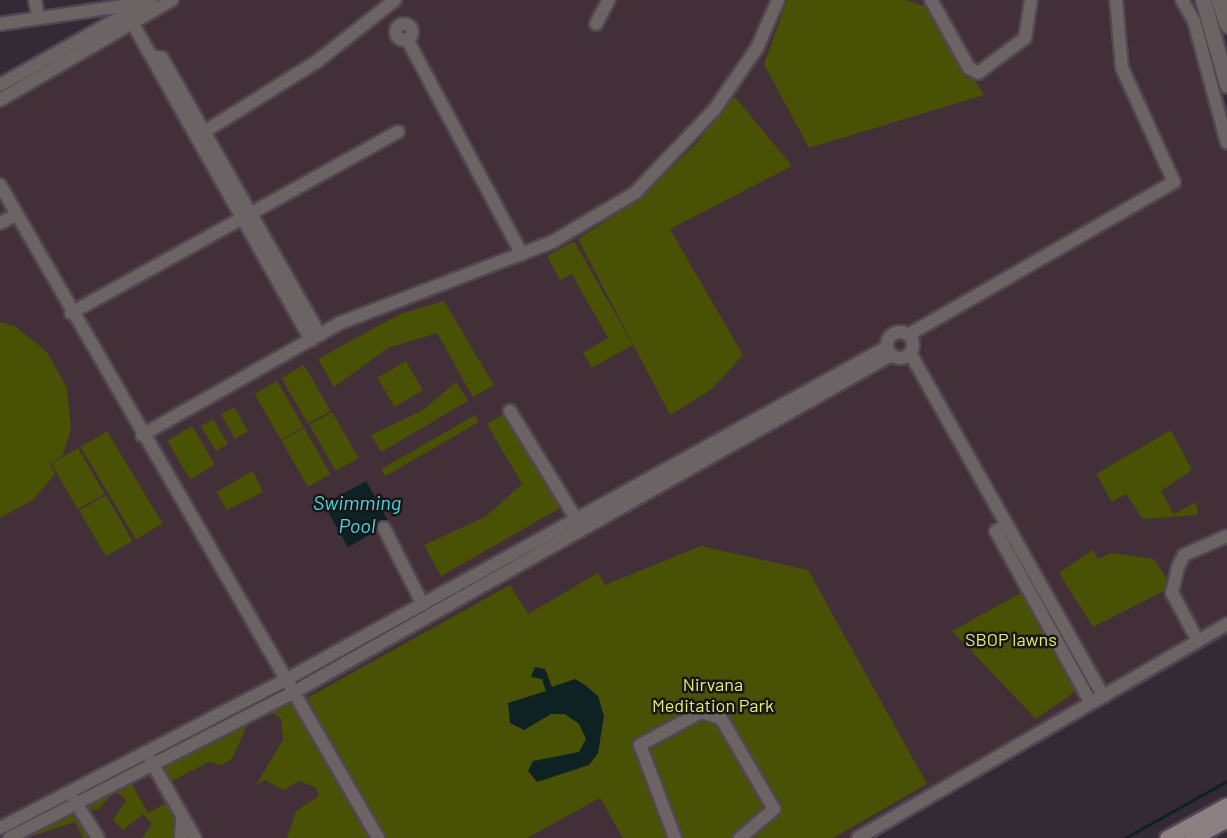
<!DOCTYPE html>
<style>
body{margin:0}
#map{position:relative;width:1227px;height:838px;overflow:hidden;background:#342a35;font-family:Barlow,sans-serif}
div>[style]{position:absolute}
[style*='--x']{left:calc(var(--x)*1px);top:calc(var(--y)*1px);width:calc(var(--w)*1px);rotate:calc(var(--a)*1deg)}
.education>*{inset:0;background:#422f38}
.green>*{inset:0;background:#495105;transform-origin:0 0}
.water>*{inset:0;background:#0f2223;transform-origin:0 0}
.stream>*{height:3px;margin:-1.5px;padding:0 1.5px;transform-origin:1.5px;border-radius:1.5px;background:#0f2223}
.roads{filter:drop-shadow(2px 0 #504751) drop-shadow(-2px 0 #504751) drop-shadow(0 2px #504751) drop-shadow(0 -2px #504751)}
.minor>*{height:12px;margin:-6px;padding:0 6px;transform-origin:6px;border-radius:6px;background:#6b6364}
.minor>.ring{margin:-6px;padding:0;box-sizing:content-box;background:none;border:12px solid #6b6364;border-radius:50%}
.tertiary>*{height:15px;margin:-7.5px;padding:0 7.5px;transform-origin:7.5px;border-radius:7.5px;background:#6b6364}
.secondary>*{height:15px;margin:-7.5px;padding:0 7.5px;transform-origin:7.5px;border-radius:7.5px;background:#8d8082}
span{translate:-50% -50%;white-space:nowrap;text-align:center;line-height:1.15;-webkit-text-stroke:5px #191519;paint-order:stroke}
.park-label{font-size:18px;color:#dff16d}
.water-label{font-size:20px;color:#41dee0;font-style:italic}
</style>
<div id="map">
<div class="education">
<i style="clip-path:polygon(172px 0,1197px 0,1227px 109px,1227px 636px,875px 838px,0 838px,0 96px)"></i>
</div>
<div class="green">
<i style="clip-path:polygon(787px 0,906px 0,932px 9px,984px 95px,809px 148px,764px 64px)"></i>
<i style="clip-path:polygon(735px 97px,792px 166px,670px 229px,743px 355px,711px 390px,670px 415px,578px 239px,635px 202px,693px 147px)"></i>
<i style="clip-path:polygon(574px 241px,633px 345px,592px 368px,583px 353px,608px 338px,572px 274px,560px 280px,547px 256px)"></i>
<i style="clip-path:polygon(444px 301px,494px 385px,473px 397px,437px 333px,388px 348px,334px 387px,318px 359px,400px 314px)"></i>
<i style="clip-path:polygon(0 322px,15px 326px,47px 352px,67px 388px,71px 429px,63px 455px,50px 464px,55px 474px,33px 500px,0 518px)"></i>
<i style="left:406px;top:361px;width:34px;height:33px;rotate:60deg"></i>
<i style="left:304px;top:365px;width:53px;height:26px;rotate:60deg"></i>
<i style="left:277px;top:381px;width:53px;height:26px;rotate:60deg"></i>
<i style="clip-path:polygon(456px 382px,468px 401px,381px 452px,371px 435px,423px 410px)"></i>
<i style="left:234px;top:407px;width:28px;height:15px;rotate:60deg"></i>
<i style="left:332px;top:412px;width:53px;height:26px;rotate:60deg"></i>
<i style="clip-path:polygon(507px 412px,562px 507px,441px 576px,424px 545px,485px 517px,522px 484px,487px 424px)"></i>
<i style="left:475px;top:415px;width:8px;height:108px;rotate:60deg"></i>
<i style="left:213px;top:419px;width:29px;height:14px;rotate:59deg"></i>
<i style="left:192px;top:426px;width:45px;height:29px;rotate:59deg"></i>
<i style="left:304px;top:428px;width:53px;height:26px;rotate:60deg"></i>
<i style="clip-path:polygon(1171px 430px,1192px 470px,1161px 491px,1174px 514px,1196px 502px,1198px 515px,1143px 519px,1126px 494px,1112px 502px,1096px 474px)"></i>
<i style="left:107px;top:431px;width:108px;height:31px;rotate:59deg"></i>
<i style="left:78px;top:448px;width:53px;height:31px;rotate:60deg"></i>
<i style="clip-path:polygon(253px 471px,263px 492px,227px 510px,216px 492px)"></i>
<i style="left:106px;top:495px;width:53px;height:31px;rotate:60deg"></i>
<i style="clip-path:polygon(701px 546px,808px 570px,927px 784px,833px 838px,623px 838px,600px 798px,527px 838px,387px 838px,307px 698px,510px 585px,528px 614px,598px 573px,605px 585px)"></i>
<i style="clip-path:polygon(1093px 550px,1098px 559px,1111px 553px,1154px 559px,1172px 587px,1093px 627px,1059px 573px)"></i>
<i style="clip-path:polygon(1026px 590px,1080px 688px,1036px 719px,952px 631px)"></i>
<i style="clip-path:polygon(291px 697px,339px 787px,369px 838px,287px 838px,296px 811px,319px 796px,316px 788px,300px 781px,283px 790px,265px 780px,256px 785px,283px 740px,281px 718px,267px 710px)"></i>
<i style="clip-path:polygon(251px 716px,232px 759px,221px 765px,209px 762px,168px 783px,157px 763px)"></i>
<i style="clip-path:polygon(150px 770px,175px 813px,177px 838px,142px 838px,152px 824px,143px 814px,123px 830px,113px 820px,126px 800px,115px 791px,98px 810px,86px 809px,84px 804px,129px 779px,148px 813px,165px 804px,149px 775px,140px 776px)"></i>
<i style="clip-path:polygon(70px 810px,91px 838px,83px 838px,75px 822px,27px 838px)"></i>
</div>
<div class="water">
<i style="left:366px;top:481px;width:49px;height:48px;rotate:61deg"></i>
<i style="clip-path:polygon(535px 667px,545px 669px,552px 687px,575px 679px,585px 685px,598px 696px,604px 716px,598px 753px,589px 765px,537px 782px,528px 771px,533px 761px,579px 752px,586px 739px,579px 724px,565px 714px,551px 714px,524px 730px,510px 723px,508px 703px,546px 691px,542px 679px,531px 677px)"></i>
</div>
<div class="stream">
<i style="--x:1125;--y:838;--w:117;--a:-29.2"></i>
</div>
<div class="roads">
<div class="minor">
<i style="--x:35;--y:0;--w:15;--a:79"></i>
<i style="--x:931;--y:0;--w:78;--a:60.8"></i>
<i style="--x:969;--y:68;--w:10;--a:29"></i>
<i style="--x:978;--y:73;--w:59;--a:-36.7"></i>
<i style="--x:1025;--y:38;--w:38;--a:-81"></i>
<i style="--x:1182;--y:0;--w:24;--a:60"></i>
<i style="--x:1194;--y:21;--w:126;--a:74.9"></i>
<i class="ring" style="left:396px;top:24px;width:4px;height:4px"></i>
<i style="--x:0;--y:24;--w:145;--a:-8.4"></i>
<i style="--x:133;--y:24;--w:363;--a:60.6"></i>
<i style="--x:596;--y:24;--w:27;--a:-62"></i>
<i style="--x:407;--y:39;--w:244;--a:61.9"></i>
<i style="--x:152;--y:56;--w:10;--a:11"></i>
<i style="--x:162;--y:58;--w:319;--a:60.3"></i>
<i style="--x:0;--y:85;--w:173;--a:-29.4"></i>
<i style="--x:0;--y:100;--w:199;--a:-30.2"></i>
<i style="--x:204;--y:132;--w:132;--a:-32"></i>
<i style="--x:316;--y:62;--w:100;--a:-38.1"></i>
<i style="--x:0;--y:185;--w:755;--a:59.93"></i>
<i style="--x:0;--y:223;--w:18;--a:-27"></i>
<i style="--x:71;--y:313;--w:374;--a:-29"></i>
<i class="ring" style="left:887px;top:332px;width:14px;height:14px"></i>
<i style="--x:908;--y:335;--w:307;--a:-29.9"></i>
<i style="--x:1174;--y:182;--w:125;--a:-114.5"></i>
<i style="--x:1122;--y:68;--w:68;--a:-95"></i>
<i style="--x:910;--y:353;--w:394;--a:60.6"></i>
<i style="--x:510;--y:411;--w:136;--a:58.5"></i>
<i style="--x:142;--y:435;--w:227;--a:-29.5"></i>
<i style="--x:340;--y:323;--w:227;--a:-20.9"></i>
<i style="--x:552;--y:242;--w:96;--a:-30.6"></i>
<i style="--x:635;--y:193;--w:115;--a:-46.4"></i>
<i style="--x:714;--y:110;--w:75;--a:-55.3"></i>
<i style="--x:757;--y:48;--w:52;--a:-66.4"></i>
<i style="--x:1007;--y:525;--w:13;--a:151"></i>
<i style="--x:996;--y:531;--w:196;--a:61.1"></i>
<i style="--x:384;--y:528;--w:86;--a:63.1"></i>
<i style="--x:1198;--y:641;--w:55;--a:-118.4"></i>
<i style="--x:1172;--y:593;--w:27;--a:-77"></i>
<i style="--x:1178;--y:567;--w:13;--a:-63"></i>
<i style="--x:1184;--y:555;--w:47;--a:-23.8"></i>
<i style="--x:289;--y:678;--w:683;--a:-28.97"></i>
<i style="--x:151;--y:761;--w:89;--a:60.3"></i>
<i style="--x:74;--y:800;--w:45;--a:57.7"></i>
<i style="--x:0;--y:828;--w:319;--a:-27.4"></i>
<i style="--x:9;--y:838;--w:322;--a:-27.1"></i>
<i style="--x:296;--y:691;--w:683;--a:-29.45"></i>
<i style="--x:181;--y:838;--w:22;--a:-87"></i>
<i style="--x:675;--y:838;--w:99;--a:-110.6"></i>
<i style="--x:640;--y:745;--w:69;--a:-28.4"></i>
<i style="--x:701;--y:712;--w:21;--a:17"></i>
<i style="--x:721;--y:718;--w:105;--a:59.8"></i>
<i style="--x:774;--y:809;--w:45;--a:139.5"></i>
<i style="--x:858;--y:838;--w:427;--a:-30.1"></i>
</div>
<div class="tertiary">
<i style="--x:1203;--y:0;--w:88;--a:74.2"></i>
<i style="--x:1219;--y:0;--w:26;--a:72"></i>
</div>
<div class="secondary">
<i style="--x:1167;--y:838;--w:68;--a:-28.8"></i>
<i style="--x:1192;--y:838;--w:40;--a:-28"></i>
</div>
</div>
<div class="park-label">
<span style="left:1011px;top:639px">SBOP lawns</span>
<span style="left:713px;top:695px">Nirvana<br>Meditation Park</span>
</div>
<div class="water-label">
<span style="left:357px;top:514px">Swimming<br>Pool</span>
</div>
</div>
